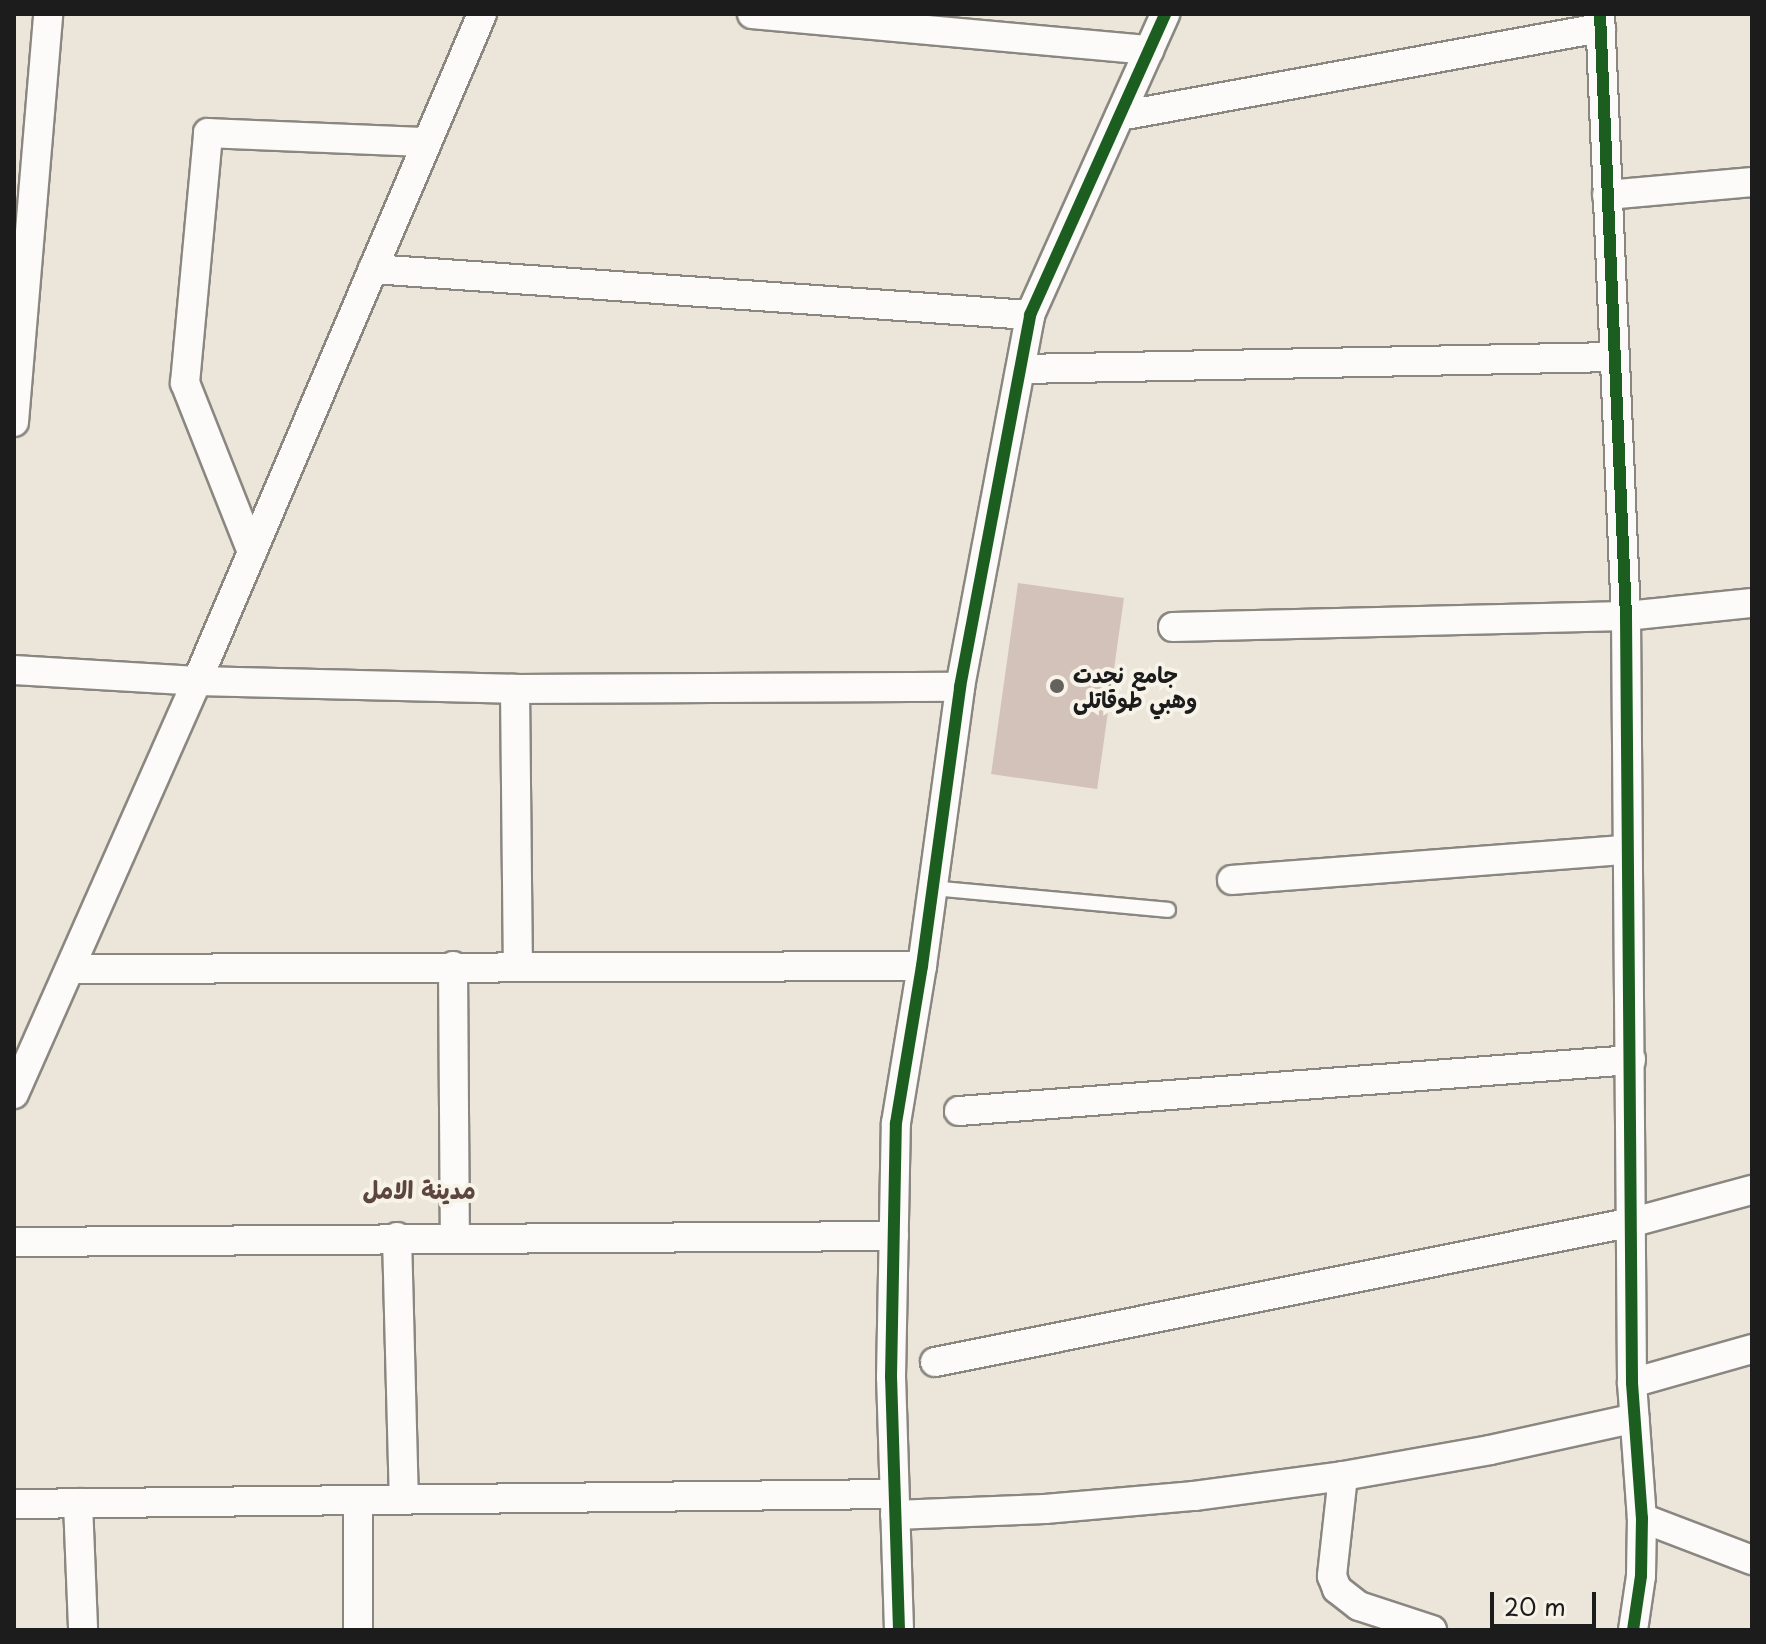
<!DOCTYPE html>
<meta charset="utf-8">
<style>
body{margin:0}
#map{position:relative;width:1766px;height:1644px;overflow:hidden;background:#ece5d9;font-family:"Playpen Sans","Playpen Sans Arabic",sans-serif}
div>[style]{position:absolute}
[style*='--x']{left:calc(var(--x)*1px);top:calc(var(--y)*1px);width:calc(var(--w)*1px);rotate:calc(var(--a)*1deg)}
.building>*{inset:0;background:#d2c2b9;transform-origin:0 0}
.roads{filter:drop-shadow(2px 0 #8a8781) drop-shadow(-2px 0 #8a8781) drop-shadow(0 2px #8a8781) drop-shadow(0 -2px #8a8781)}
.service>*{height:14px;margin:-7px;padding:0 7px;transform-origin:7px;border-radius:7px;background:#fcfbf9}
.minor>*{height:28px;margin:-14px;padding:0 14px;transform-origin:14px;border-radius:14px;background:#fcfbf9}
.cycleway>*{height:12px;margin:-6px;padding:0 6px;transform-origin:6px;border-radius:6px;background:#1b5e20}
.dots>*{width:22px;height:22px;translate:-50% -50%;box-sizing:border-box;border:4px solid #f7f3e8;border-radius:50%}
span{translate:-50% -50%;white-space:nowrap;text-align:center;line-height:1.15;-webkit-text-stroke:8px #f7f3e8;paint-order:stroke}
.poi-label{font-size:22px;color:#1c1c1c;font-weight:700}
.left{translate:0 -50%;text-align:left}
.neighbourhood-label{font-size:24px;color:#5e4640;font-weight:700}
.frame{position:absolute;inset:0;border:16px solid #1c1c1c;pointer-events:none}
.scale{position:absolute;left:1490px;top:1592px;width:106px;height:36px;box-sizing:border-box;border:4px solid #1c1c1c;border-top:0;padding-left:10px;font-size:24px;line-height:28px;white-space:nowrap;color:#1c1c1c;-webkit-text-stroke:6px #f7f3e8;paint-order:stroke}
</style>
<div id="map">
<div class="building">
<i style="left:1018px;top:583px;width:107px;height:193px;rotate:8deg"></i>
</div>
<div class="roads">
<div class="service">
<i style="--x:932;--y:888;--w:237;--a:5.3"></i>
</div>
<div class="minor">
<i style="--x:752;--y:14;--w:399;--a:5.2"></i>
<i style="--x:1600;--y:14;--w:603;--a:87.53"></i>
<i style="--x:1626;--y:616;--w:767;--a:89.55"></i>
<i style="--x:1632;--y:1383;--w:135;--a:85.8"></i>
<i style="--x:1642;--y:1518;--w:58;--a:91"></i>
<i style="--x:1641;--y:1576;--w:55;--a:98.4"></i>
<i style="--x:1120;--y:116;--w:489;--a:-10.4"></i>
<i style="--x:1607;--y:195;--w:146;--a:-5.1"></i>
<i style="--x:373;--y:269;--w:659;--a:4.01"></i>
<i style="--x:1022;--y:369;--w:593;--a:-1.16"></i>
<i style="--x:14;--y:422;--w:409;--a:-85.2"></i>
<i style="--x:252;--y:552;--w:182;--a:-111.6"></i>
<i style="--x:185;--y:383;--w:251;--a:-84.7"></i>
<i style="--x:208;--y:133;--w:219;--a:2.4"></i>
<i style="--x:1173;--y:627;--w:453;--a:-1.4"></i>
<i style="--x:1626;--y:616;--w:127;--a:-5.9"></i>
<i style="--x:14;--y:670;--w:183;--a:3.4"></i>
<i style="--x:197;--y:681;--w:318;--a:1.4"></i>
<i style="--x:515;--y:689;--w:445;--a:-0.3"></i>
<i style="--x:515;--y:689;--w:277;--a:89.4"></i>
<i style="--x:1232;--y:880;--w:394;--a:-4.4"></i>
<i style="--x:453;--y:966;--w:271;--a:89.6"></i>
<i style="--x:72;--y:969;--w:850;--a:-0.2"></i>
<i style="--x:14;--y:1094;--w:452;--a:-66.1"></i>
<i style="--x:197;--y:681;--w:725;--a:-66.86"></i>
<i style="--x:959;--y:1111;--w:674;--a:-4.34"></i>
<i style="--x:397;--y:1237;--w:263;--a:88.5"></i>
<i style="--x:14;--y:1242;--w:880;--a:-0.39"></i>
<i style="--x:935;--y:1362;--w:712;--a:-11.34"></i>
<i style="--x:1633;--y:1222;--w:123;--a:-15.1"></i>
<i style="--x:1632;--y:1383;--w:125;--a:-15.8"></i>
<i style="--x:1343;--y:1476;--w:101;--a:96.3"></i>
<i style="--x:1332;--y:1576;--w:14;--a:69"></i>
<i style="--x:1337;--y:1589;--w:28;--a:38"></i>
<i style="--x:1359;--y:1606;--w:77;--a:18.2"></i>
<i style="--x:358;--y:1501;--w:129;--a:90"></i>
<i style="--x:78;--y:1503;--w:127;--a:87.7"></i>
<i style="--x:14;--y:1504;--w:880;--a:-0.65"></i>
<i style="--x:895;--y:1515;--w:150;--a:-2.3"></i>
<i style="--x:1045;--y:1509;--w:150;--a:-5"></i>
<i style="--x:1194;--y:1496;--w:150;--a:-7.6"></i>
<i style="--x:1343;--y:1476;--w:149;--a:-10"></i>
<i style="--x:1490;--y:1450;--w:148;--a:-12.4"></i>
<i style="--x:1642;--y:1518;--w:118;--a:20.9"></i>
<i style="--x:899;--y:1630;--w:253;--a:-91.8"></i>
<i style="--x:891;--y:1377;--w:254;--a:-88.9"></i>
<i style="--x:896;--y:1123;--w:159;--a:-80.6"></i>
<i style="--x:922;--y:966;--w:282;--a:-82.2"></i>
<i style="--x:960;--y:687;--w:379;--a:-79.3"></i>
<i style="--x:1030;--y:315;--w:330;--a:-65.8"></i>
</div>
</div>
<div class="cycleway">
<i style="--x:1600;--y:14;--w:603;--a:87.53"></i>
<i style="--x:1626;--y:616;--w:767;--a:89.55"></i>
<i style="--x:1632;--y:1383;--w:135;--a:85.8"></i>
<i style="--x:1642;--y:1518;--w:58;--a:91"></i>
<i style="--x:1641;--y:1576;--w:55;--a:98.4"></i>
<i style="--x:899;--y:1630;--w:253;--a:-91.8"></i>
<i style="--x:891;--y:1377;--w:254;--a:-88.9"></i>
<i style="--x:896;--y:1123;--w:159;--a:-80.6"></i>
<i style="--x:922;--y:966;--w:282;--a:-82.2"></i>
<i style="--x:960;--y:687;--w:379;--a:-79.3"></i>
<i style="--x:1030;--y:315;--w:330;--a:-65.8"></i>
</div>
<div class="dots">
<i style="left:1057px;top:686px;background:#65625e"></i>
</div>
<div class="poi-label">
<span class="left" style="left:1073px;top:686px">جامع نجدت<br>وهبي طوقاتلى</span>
</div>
<div class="neighbourhood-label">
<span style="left:419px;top:1190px">مدينة الامل</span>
</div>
<div class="frame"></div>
<div class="scale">20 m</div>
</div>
